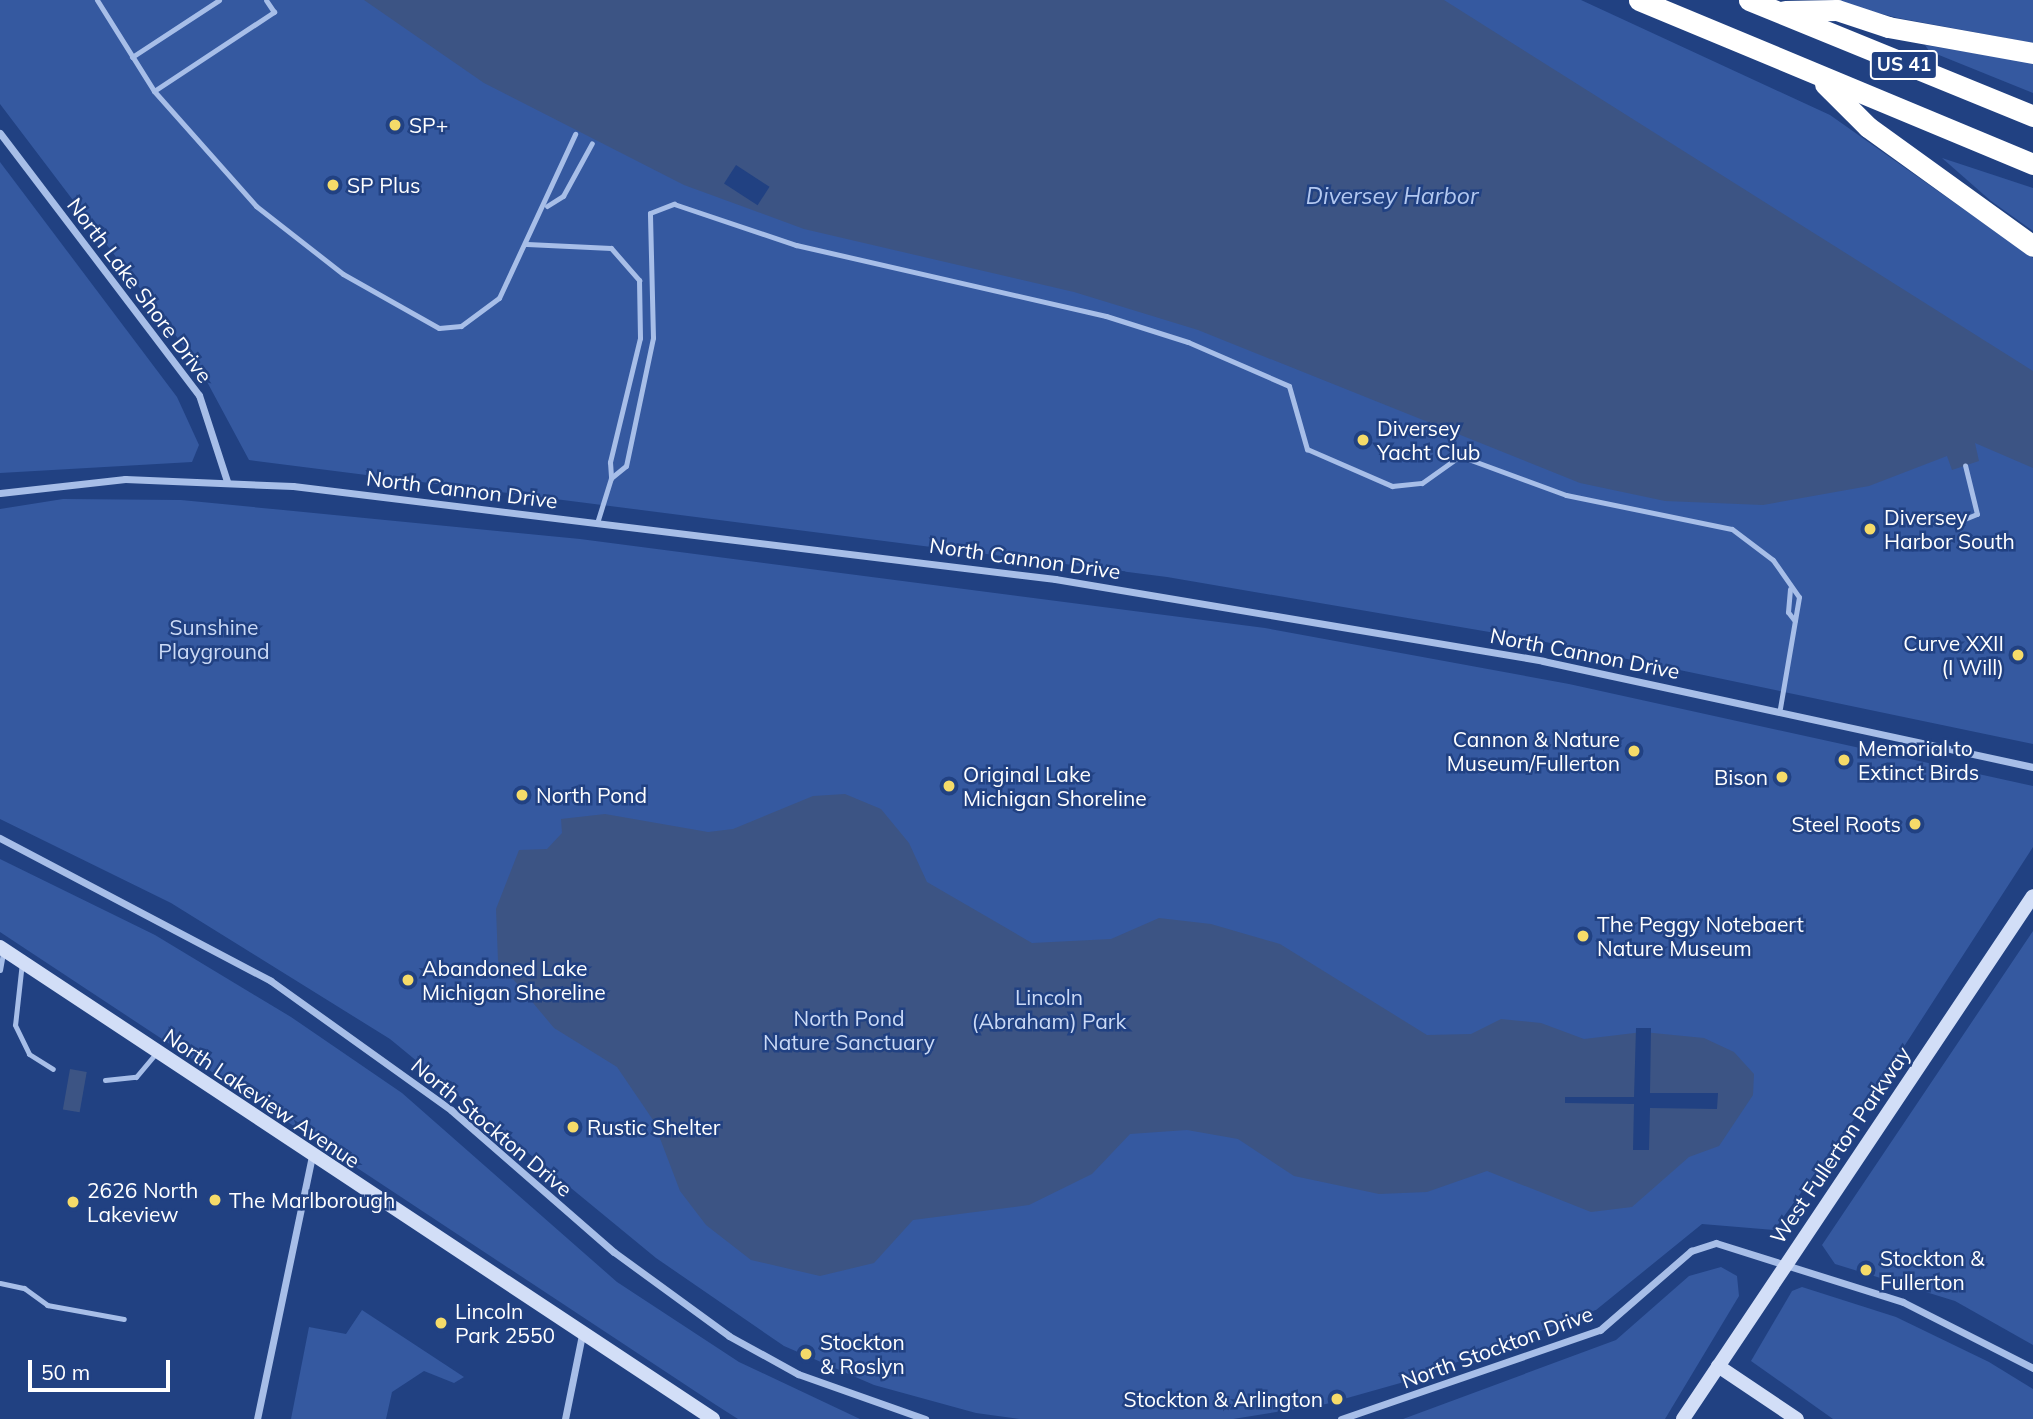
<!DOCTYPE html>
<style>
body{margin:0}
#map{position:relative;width:2033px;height:1419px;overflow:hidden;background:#214182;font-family:Mulish,sans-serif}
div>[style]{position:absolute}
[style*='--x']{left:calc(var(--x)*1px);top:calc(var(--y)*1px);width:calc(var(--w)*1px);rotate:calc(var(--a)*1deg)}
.green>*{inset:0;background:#3559a0}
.water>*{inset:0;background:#3c5484;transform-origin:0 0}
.pier>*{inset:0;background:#214182;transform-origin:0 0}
.lane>*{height:5px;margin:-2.5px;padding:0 2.5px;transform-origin:2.5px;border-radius:2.5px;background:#a7bee8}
.street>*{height:7px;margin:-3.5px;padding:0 3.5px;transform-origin:3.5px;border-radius:3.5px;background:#a7bee8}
.secondary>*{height:14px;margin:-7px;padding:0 7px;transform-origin:7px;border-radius:7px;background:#d2def7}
.highway>*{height:21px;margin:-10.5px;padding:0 10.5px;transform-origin:10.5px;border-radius:10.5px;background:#fff}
.dots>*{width:19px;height:19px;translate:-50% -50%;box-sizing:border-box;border:4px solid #214182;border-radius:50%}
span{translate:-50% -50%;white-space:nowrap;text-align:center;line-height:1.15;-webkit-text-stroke:5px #214182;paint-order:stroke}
.shield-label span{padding:2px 5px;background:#214182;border:2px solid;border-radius:5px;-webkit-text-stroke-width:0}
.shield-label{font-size:19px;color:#fff;font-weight:700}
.poi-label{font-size:21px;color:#fff}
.left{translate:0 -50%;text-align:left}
.right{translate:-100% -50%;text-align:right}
.street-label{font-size:21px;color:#fff}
.park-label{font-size:21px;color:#cbdaf6}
.water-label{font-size:23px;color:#b3c8f0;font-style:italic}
.scale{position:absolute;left:28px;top:1360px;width:142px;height:32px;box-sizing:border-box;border:4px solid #fff;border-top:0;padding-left:9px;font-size:21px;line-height:24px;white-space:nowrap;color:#fff;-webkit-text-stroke:5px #214182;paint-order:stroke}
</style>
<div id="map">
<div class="green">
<i style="clip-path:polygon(0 0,1581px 0,1830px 115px,2033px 258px,2033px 744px,1536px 640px,1167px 577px,249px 460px,198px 365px,0 104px)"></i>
<i style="clip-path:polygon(1826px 0,2033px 0,2033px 43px,1898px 18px)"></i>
<i style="clip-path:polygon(1925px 45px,2033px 63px,2033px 93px,1929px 51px)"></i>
<i style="clip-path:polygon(1942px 158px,2033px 188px,2033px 231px,1991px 201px)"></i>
<i style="clip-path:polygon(0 162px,177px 397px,199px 445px,192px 462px,0 473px)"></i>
<i style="clip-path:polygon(63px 499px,181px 500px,580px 539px,1265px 628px,1569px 684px,2033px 786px,2033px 847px,1883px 1079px,1774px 1230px,1702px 1224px,1596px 1310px,1404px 1382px,1326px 1404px,1233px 1419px,1020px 1419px,976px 1413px,874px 1385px,784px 1346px,656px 1258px,390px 1039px,171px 903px,0 819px,0 509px)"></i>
<i style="clip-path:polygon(0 859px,155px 935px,291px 1017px,402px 1093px,617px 1282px,739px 1362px,860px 1419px,738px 1419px,716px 1405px,0 932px)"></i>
<i style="clip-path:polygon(2033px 931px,2033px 1345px,1955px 1301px,1835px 1264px,1822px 1245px)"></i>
<i style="clip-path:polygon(1721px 1267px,1737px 1276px,1739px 1296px,1665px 1419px,1403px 1419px,1616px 1340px,1689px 1276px)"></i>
<i style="clip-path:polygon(1802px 1287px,1896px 1317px,1989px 1362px,2033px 1389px,2033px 1419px,1833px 1419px,1751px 1361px,1792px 1291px)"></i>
<i style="clip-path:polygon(362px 1310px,464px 1377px,454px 1383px,424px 1371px,392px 1392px,386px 1419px,291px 1419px,309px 1327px,346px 1334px)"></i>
</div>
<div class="water">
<i style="clip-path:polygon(364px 0,1444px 0,2033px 371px,2033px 468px,1975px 443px,1979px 461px,1952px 470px,1947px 456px,1869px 486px,1763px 505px,1665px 501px,1580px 483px,1198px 330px,1074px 292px,804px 229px,684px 185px,484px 83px)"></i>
<i style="clip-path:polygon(845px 794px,881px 809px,909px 843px,927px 882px,1032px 943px,1111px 939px,1159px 918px,1211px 924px,1280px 944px,1427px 1035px,1471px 1034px,1501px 1019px,1541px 1023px,1584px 1039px,1643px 1032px,1704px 1038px,1734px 1052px,1754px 1074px,1753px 1095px,1719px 1146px,1689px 1157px,1632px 1207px,1591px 1212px,1487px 1171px,1427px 1192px,1379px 1194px,1294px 1176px,1238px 1139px,1187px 1130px,1130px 1134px,1092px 1174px,1029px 1205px,913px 1220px,874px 1263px,820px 1276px,751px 1260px,706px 1225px,680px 1191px,653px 1120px,617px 1067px,554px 1028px,498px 961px,496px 909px,519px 850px,547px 849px,562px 833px,561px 819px,605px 814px,708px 832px,733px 829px,813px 796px)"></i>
<i style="left:70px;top:1069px;width:17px;height:41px;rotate:10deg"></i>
</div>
<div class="pier">
<i style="left:736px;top:165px;width:40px;height:22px;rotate:33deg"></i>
<i style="clip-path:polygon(1636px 1028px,1651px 1028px,1650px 1093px,1718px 1093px,1717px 1109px,1650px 1108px,1649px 1150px,1633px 1150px,1634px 1104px,1565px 1103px,1565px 1097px,1634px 1097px)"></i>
</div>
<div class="lane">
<i style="--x:97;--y:0;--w:107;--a:57.9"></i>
<i style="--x:154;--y:91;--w:154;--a:48.4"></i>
<i style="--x:256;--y:206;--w:110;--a:38"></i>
<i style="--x:343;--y:274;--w:110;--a:29.4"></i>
<i style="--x:439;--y:328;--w:22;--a:-5"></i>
<i style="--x:461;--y:326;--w:47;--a:-36.4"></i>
<i style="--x:499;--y:298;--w:181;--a:-65.1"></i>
<i style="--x:132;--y:57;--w:104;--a:-33.2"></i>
<i style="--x:154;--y:91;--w:144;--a:-33.4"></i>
<i style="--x:274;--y:12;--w:14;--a:-124"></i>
<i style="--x:547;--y:206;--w:19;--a:-32"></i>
<i style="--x:563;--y:196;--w:60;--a:-61.3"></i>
<i style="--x:527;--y:244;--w:84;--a:2.7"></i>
<i style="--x:611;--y:248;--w:43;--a:48.8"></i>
<i style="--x:639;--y:280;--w:58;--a:89"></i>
<i style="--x:640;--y:338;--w:128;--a:103.6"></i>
<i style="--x:610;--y:462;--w:16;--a:86"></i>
<i style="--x:1962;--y:520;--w:16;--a:-22"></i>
<i style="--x:1977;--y:514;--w:50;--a:-103.8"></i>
<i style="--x:597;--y:523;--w:47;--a:-72.7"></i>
<i style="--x:611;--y:478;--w:19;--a:-39"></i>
<i style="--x:626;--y:466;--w:131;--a:-78.1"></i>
<i style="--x:653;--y:338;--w:125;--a:-91.4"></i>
<i style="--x:650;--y:213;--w:26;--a:-21"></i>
<i style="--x:674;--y:204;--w:129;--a:18.6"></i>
<i style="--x:796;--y:245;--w:318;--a:12.9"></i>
<i style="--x:1106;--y:316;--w:86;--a:17.6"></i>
<i style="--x:1188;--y:342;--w:110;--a:23.5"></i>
<i style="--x:1289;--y:386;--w:66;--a:74.1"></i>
<i style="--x:1307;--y:449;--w:93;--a:23.5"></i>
<i style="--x:1392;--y:486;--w:30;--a:-6"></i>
<i style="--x:1422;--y:483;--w:47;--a:-35.4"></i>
<i style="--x:1460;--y:456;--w:113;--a:20.2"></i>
<i style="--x:1566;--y:495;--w:169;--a:11.6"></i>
<i style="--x:1732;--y:529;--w:51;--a:37.1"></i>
<i style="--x:1773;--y:560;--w:45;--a:54.9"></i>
<i style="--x:1799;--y:597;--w:113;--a:99.7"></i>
<i style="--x:1790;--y:589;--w:23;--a:95"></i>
<i style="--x:1788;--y:612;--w:11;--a:52"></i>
<i style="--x:22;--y:962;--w:63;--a:96.3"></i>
<i style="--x:15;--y:1025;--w:32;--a:64"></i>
<i style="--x:29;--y:1054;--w:28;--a:32"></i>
<i style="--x:0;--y:970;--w:17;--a:-80"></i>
<i style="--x:105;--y:1080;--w:31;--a:-6"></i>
<i style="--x:136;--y:1077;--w:31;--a:-50"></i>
<i style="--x:0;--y:1283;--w:25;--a:12"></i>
<i style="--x:24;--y:1288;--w:29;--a:36"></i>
<i style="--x:47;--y:1305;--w:78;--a:10.3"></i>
</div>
<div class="street">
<i style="--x:0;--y:133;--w:329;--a:52.8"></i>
<i style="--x:199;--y:395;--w:90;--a:72"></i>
<i style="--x:0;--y:493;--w:126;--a:-6.4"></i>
<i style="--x:125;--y:479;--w:168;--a:2.4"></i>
<i style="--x:293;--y:486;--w:768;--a:6.96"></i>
<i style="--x:1055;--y:579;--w:495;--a:9.5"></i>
<i style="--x:1543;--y:661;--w:501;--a:12.21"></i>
<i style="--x:0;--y:838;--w:306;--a:27.8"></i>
<i style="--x:271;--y:981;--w:221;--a:35.6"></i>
<i style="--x:451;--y:1110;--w:216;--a:41.1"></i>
<i style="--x:614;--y:1252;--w:142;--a:36.1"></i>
<i style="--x:729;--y:1336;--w:79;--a:28.8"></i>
<i style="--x:798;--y:1374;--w:135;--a:19.5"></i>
<i style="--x:257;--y:1419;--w:269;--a:-78.2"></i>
<i style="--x:565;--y:1419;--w:86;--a:-78.6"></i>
<i style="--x:1341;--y:1419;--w:274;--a:-19"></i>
<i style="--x:1600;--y:1330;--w:121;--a:-41"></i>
<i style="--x:1691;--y:1251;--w:26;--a:-18"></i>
<i style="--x:1716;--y:1243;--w:196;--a:17.5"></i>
<i style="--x:1903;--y:1302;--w:146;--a:26.9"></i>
</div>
<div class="secondary">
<i style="--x:0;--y:947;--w:855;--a:33.5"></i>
<i style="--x:1718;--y:1366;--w:95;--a:33.9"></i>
<i style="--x:1683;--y:1419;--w:629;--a:-56.21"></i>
</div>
<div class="highway">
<i style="--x:1639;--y:0;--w:427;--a:22.6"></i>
<i style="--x:1749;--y:0;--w:307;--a:22.2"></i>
<i style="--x:1785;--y:11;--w:52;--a:-1.1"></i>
<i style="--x:1837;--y:10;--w:54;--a:18.4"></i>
<i style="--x:1888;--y:27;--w:147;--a:10.2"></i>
<i style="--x:1825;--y:84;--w:61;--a:45"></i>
<i style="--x:1868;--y:127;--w:203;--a:35.8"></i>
</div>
<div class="dots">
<i style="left:395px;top:125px;background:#f5db69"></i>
<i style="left:333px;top:185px;background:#f5db69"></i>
<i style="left:1363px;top:440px;background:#f5db69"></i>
<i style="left:1870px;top:529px;background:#f5db69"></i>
<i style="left:2018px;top:655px;background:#f5db69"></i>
<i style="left:1634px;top:751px;background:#f5db69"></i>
<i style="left:1844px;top:760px;background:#f5db69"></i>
<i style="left:1782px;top:777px;background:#f5db69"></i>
<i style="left:949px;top:786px;background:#f5db69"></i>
<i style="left:522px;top:795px;background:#f5db69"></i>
<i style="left:1915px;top:824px;background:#f5db69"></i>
<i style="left:1583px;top:936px;background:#f5db69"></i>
<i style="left:408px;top:980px;background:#f5db69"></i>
<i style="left:573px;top:1127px;background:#f5db69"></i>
<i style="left:215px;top:1200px;background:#f5db69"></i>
<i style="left:73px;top:1202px;background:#f5db69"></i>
<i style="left:1866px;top:1270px;background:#f5db69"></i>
<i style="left:441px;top:1323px;background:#f5db69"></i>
<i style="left:806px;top:1354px;background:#f5db69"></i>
<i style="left:1337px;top:1399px;background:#f5db69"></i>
</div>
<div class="shield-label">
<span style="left:1904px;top:65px">US 41</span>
</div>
<div class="poi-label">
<span class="left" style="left:409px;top:125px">SP+</span>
<span class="left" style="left:347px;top:185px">SP Plus</span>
<span class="left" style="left:1377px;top:440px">Diversey<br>Yacht Club</span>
<span class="left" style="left:1884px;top:529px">Diversey<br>Harbor South</span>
<span class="right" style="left:2004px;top:655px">Curve XXII<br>(I Will)</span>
<span class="right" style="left:1620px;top:751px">Cannon &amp; Nature<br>Museum/Fullerton</span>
<span class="left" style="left:1858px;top:760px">Memorial to<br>Extinct Birds</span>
<span class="left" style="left:963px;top:786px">Original Lake<br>Michigan Shoreline</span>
<span class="right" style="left:1768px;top:777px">Bison</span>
<span class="left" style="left:536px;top:795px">North Pond</span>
<span class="right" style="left:1901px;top:824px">Steel Roots</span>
<span class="left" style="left:1597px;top:936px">The Peggy Notebaert<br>Nature Museum</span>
<span class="left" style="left:422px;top:980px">Abandoned Lake<br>Michigan Shoreline</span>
<span class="left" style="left:587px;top:1127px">Rustic Shelter</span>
<span class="left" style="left:87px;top:1202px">2626 North<br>Lakeview</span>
<span class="left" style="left:229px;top:1200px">The Marlborough</span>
<span class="left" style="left:1880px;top:1270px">Stockton &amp;<br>Fullerton</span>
<span class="left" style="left:455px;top:1323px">Lincoln<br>Park 2550</span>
<span class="left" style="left:820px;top:1354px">Stockton<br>&amp; Roslyn</span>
<span class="right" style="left:1323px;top:1399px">Stockton &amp; Arlington</span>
</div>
<div class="street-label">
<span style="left:140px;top:290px;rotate:53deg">North Lake Shore Drive</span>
<span style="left:462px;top:489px;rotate:7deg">North Cannon Drive</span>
<span style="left:1025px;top:558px;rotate:8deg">North Cannon Drive</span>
<span style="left:1585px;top:653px;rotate:11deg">North Cannon Drive</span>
<span style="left:262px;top:1098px;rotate:34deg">North Lakeview Avenue</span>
<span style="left:492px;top:1127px;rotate:40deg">North Stockton Drive</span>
<span style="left:1840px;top:1145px;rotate:-56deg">West Fullerton Parkway</span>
<span style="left:1497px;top:1347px;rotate:-20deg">North Stockton Drive</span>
</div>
<div class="park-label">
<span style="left:214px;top:639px">Sunshine<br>Playground</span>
<span style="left:1049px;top:1009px">Lincoln<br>(Abraham) Park</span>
<span style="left:849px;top:1030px">North Pond<br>Nature Sanctuary</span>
</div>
<div class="water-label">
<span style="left:1392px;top:196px">Diversey Harbor</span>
</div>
<div class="scale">50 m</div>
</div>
